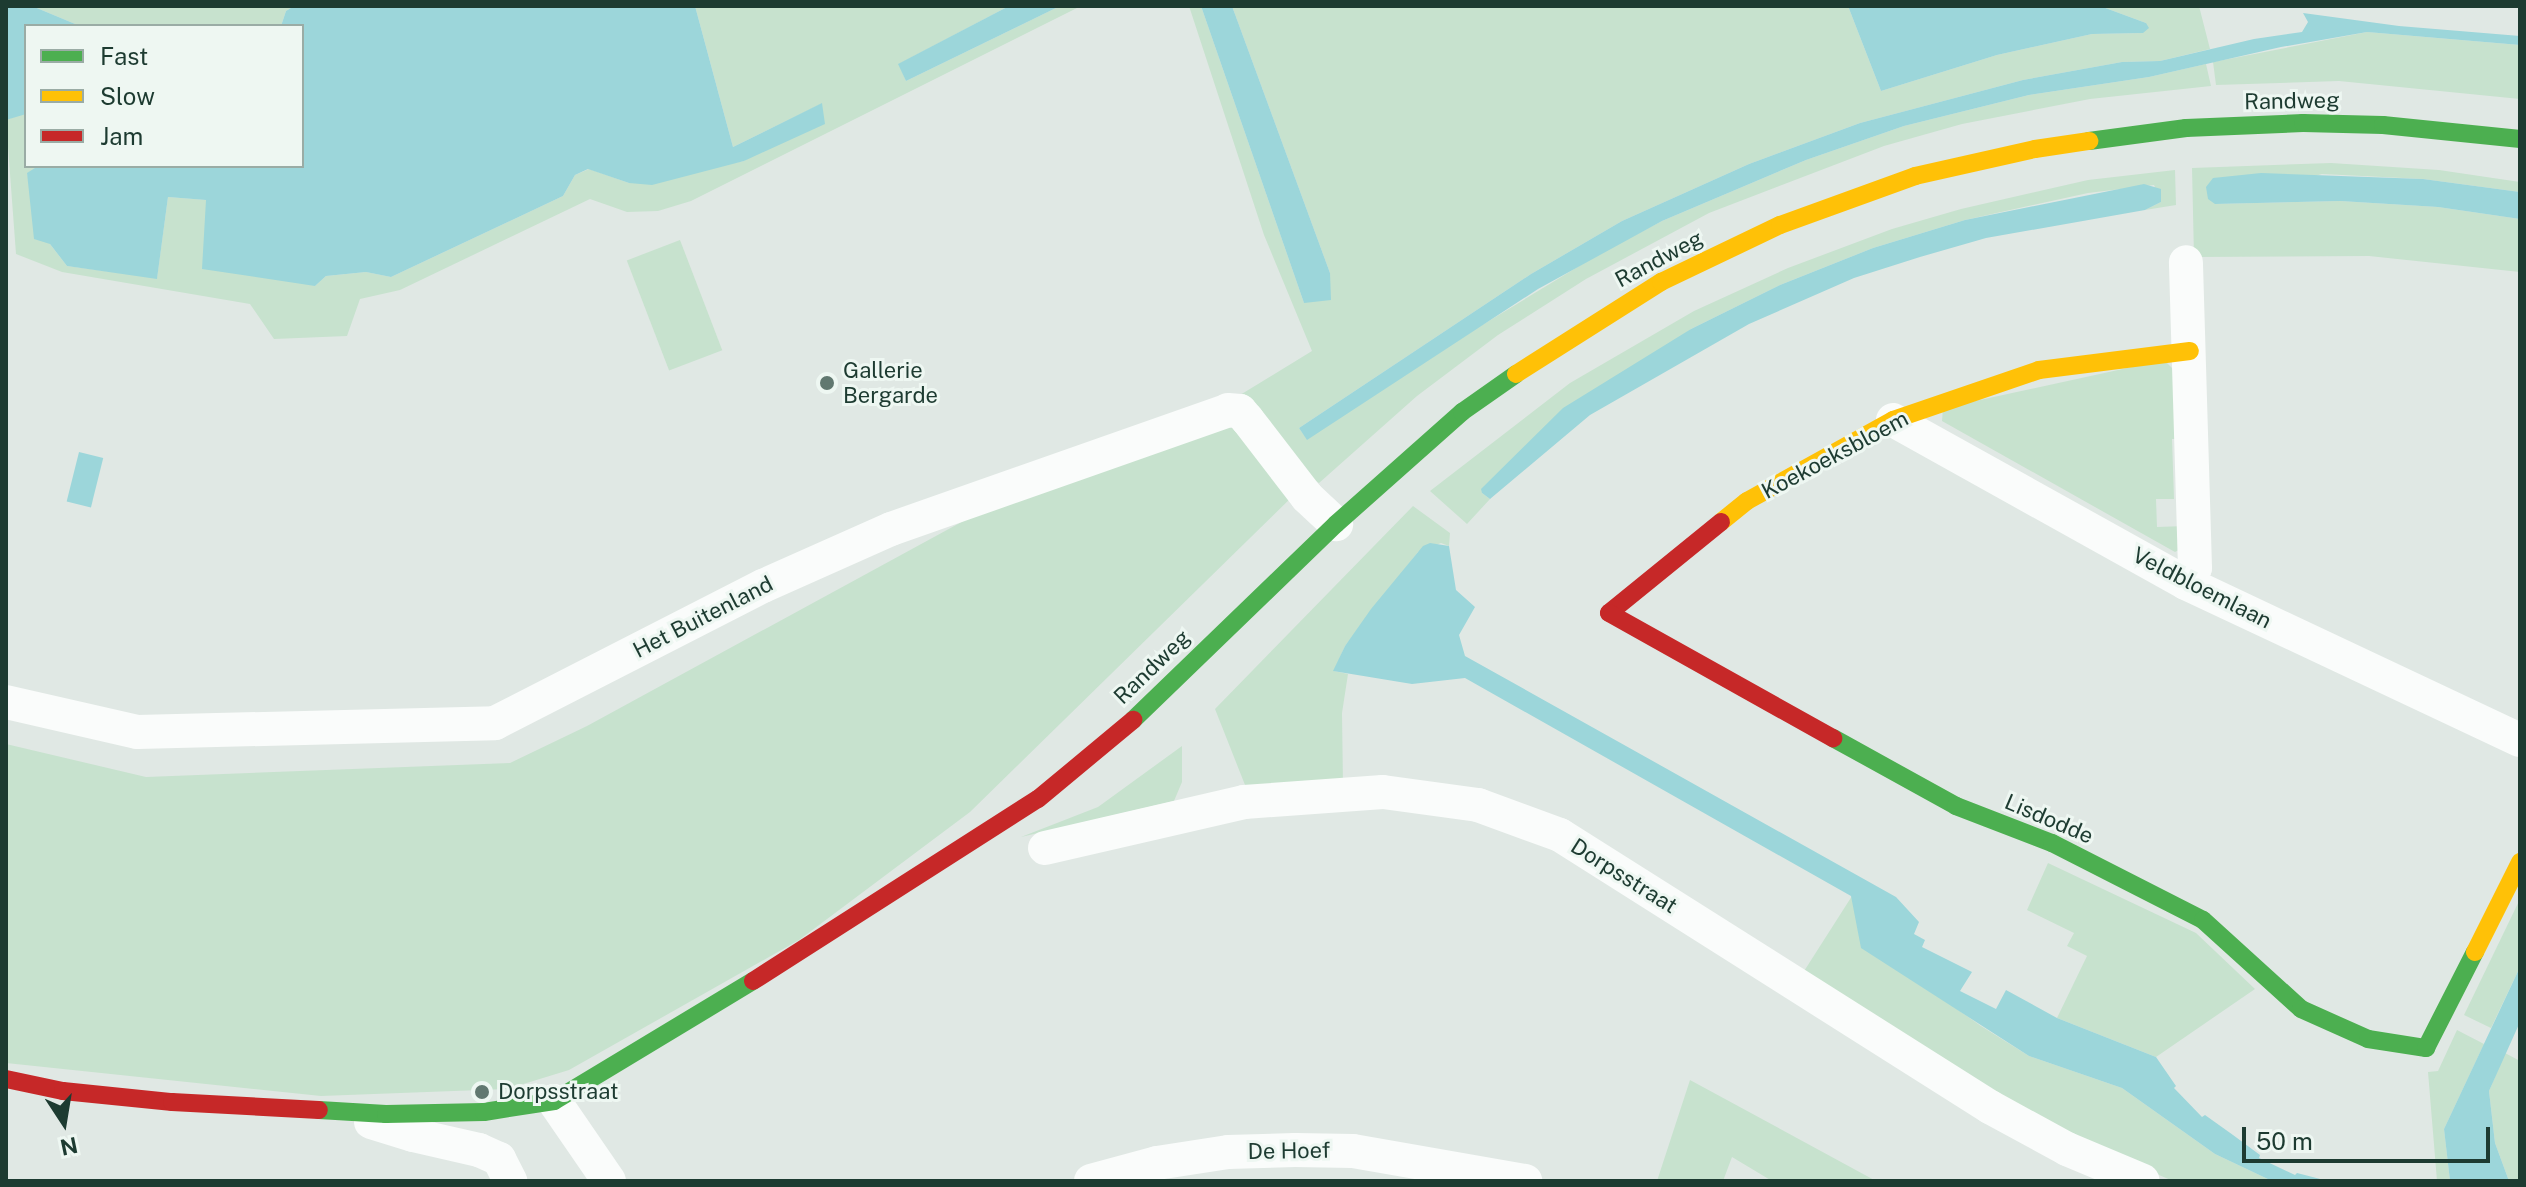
<!DOCTYPE html>
<style>
body{margin:0}
#map{position:relative;width:2526px;height:1187px;overflow:hidden;background:#e0e8e4;font-family:"Public Sans",sans-serif}
div>[style]{position:absolute}
[style*='--x']{left:calc(var(--x)*1px);top:calc(var(--y)*1px);width:calc(var(--w)*1px);rotate:calc(var(--a)*1deg)}
.green>*{inset:0;background:#c7e2ce;transform-origin:0 0}
.water>*{inset:0;background:#9cd6da;transform-origin:0 0}
.street>*{height:34px;margin:-17px;padding:0 17px;transform-origin:17px;border-radius:17px;background:#fafcfb}
.fast>*{height:18px;margin:-9px;padding:0 9px;transform-origin:9px;border-radius:9px;background:#4caf50}
.slow>*{height:18px;margin:-9px;padding:0 9px;transform-origin:9px;border-radius:9px;background:#ffc107}
.jam>*{height:18px;margin:-9px;padding:0 9px;transform-origin:9px;border-radius:9px;background:#c62828}
.dots>*{width:22px;height:22px;translate:-50% -50%;box-sizing:border-box;border:4px solid #eef7f2;border-radius:50%}
span{translate:-50% -50%;white-space:nowrap;text-align:center;line-height:1.15;-webkit-text-stroke:6px #eef7f2;paint-order:stroke}
.street-label{font-size:22px;color:#1d3b31}
.poi-label{font-size:22px;color:#1d3b31}
.left{translate:0 -50%;text-align:left}
.frame{position:absolute;inset:0;border:8px solid #1d3b31;pointer-events:none}
.legend{position:absolute;left:24px;top:24px;width:280px;height:144px;box-sizing:border-box;background:#eef7f2;border:2px solid #9aaca5;margin:0;padding:10px 14px;list-style:none;font-size:24px;color:#1d3b31}
.legend li{display:flex;align-items:center;gap:16px;height:40px}
.legend b{width:40px;border:2px solid #9aaca5}
.north{position:absolute;left:24px;top:1083px;width:80px;height:80px;-webkit-text-stroke:6px #eef7f2;paint-order:stroke;rotate:168deg;font-size:22px;font-weight:700;line-height:32px;text-align:center;color:#1d3b31}
.north::after{content:'';display:block;margin:auto;width:28px;height:36px;background:#1d3b31;clip-path:polygon(50% 0,100% 100%,50% 72%,0 100%)}
.scale{position:absolute;left:2242px;top:1127px;width:248px;height:36px;box-sizing:border-box;border:4px solid #1d3b31;border-top:0;padding-left:10px;font-size:24px;line-height:28px;white-space:nowrap;color:#1d3b31;-webkit-text-stroke:6px #eef7f2;paint-order:stroke}
</style>
<div id="map">
<div class="green">
<i style="clip-path:polygon(32px 6px,294px 6px,286px 11px,281px 26px,80px 26px)"></i>
<i style="clip-path:polygon(695px 6px,1009px 6px,899px 64px,906px 81px,1060px 6px,1081px 6px,691px 201px,658px 211px,627px 212px,590px 199px,400px 290px,360px 299px,347px 336px,274px 339px,250px 304px,62px 272px,16px 254px,6px 120px,22px 114px,26px 114px,26px 166px,38px 166px,27px 174px,50px 244px,67px 266px,157px 278px,168px 197px,207px 200px,315px 286px,326px 276px,366px 272px,391px 277px,563px 196px,575px 175px,589px 169px,629px 183px,744px 161px,821px 104px,733px 147px)"></i>
<i style="clip-path:polygon(1189px 6px,1201px 6px,1304px 303px,1330px 273px,1232px 6px,1848px 6px,1881px 91px,1997px 55px,2092px 34px,2143px 33px,2146px 23px,2100px 6px,2199px 6px,2210px 49px,2160px 61px,2122px 62px,2023px 80px,1860px 123px,1749px 164px,1622px 221px,1531px 274px,1299px 428px,1307px 439px,1474px 330px,1599px 254px,1662px 221px,1806px 160px,1904px 126px,2029px 95px,2149px 77px,2206px 64px,2211px 86px,2090px 99px,1962px 124px,1884px 146px,1709px 213px,1586px 279px,1498px 335px,1417px 396px,1319px 483px,1306px 475px,1240px 395px,1312px 351px,1264px 235px)"></i>
<i style="clip-path:polygon(2367px 32px,2520px 45px,2520px 99px,2339px 81px,2216px 85px,2213px 62px)"></i>
<i style="clip-path:polygon(2331px 163px,2439px 170px,2520px 182px,2520px 192px,2423px 179px,2322px 174px,2215px 204px,2340px 201px,2438px 207px,2520px 219px,2520px 272px,2369px 256px,2194px 257px,2192px 168px)"></i>
<i style="clip-path:polygon(2175px 170px,2176px 205px,2145px 210px,2161px 202px,2154px 185px,2088px 193px,1965px 220px,1873px 248px,1780px 285px,1691px 329px,1482px 493px,1490px 499px,1467px 524px,1430px 491px,1570px 383px,1694px 311px,1788px 268px,1892px 229px,1961px 209px,2088px 180px)"></i>
<i style="left:680px;top:240px;width:118px;height:57px;rotate:69deg"></i>
<i style="clip-path:polygon(2164px 360px,2181px 377px,2182px 439px,2172px 439px,2174px 499px,2156px 499px,2157px 527px,2185px 526px,2186px 546px,2175px 552px,1942px 421px,1943px 408px)"></i>
<i style="clip-path:polygon(1214px 423px,1236px 429px,1296px 493px,970px 812px,799px 940px,569px 1070px,507px 1089px,321px 1096px,6px 1063px,6px 744px,146px 777px,510px 763px,587px 726px,1035px 482px)"></i>
<i style="clip-path:polygon(1413px 506px,1450px 533px,1449px 546px,1441px 543px,1418px 552px,1345px 646px,1334px 671px,1348px 674px,1342px 713px,1343px 785px,1247px 790px,1215px 709px)"></i>
<i style="clip-path:polygon(1182px 746px,1182px 782px,1174px 801px,1021px 837px,1098px 807px)"></i>
<i style="clip-path:polygon(2048px 863px,2196px 933px,2255px 989px,2156px 1057px,2057px 1018px,2087px 956px,2067px 946px,2074px 933px,2027px 910px)"></i>
<i style="clip-path:polygon(1852px 896px,1917px 981px,1981px 1026px,2029px 1056px,2122px 1088px,2215px 1154px,2272px 1181px,2173px 1181px,2138px 1166px,2071px 1138px,1799px 979px)"></i>
<i style="clip-path:polygon(2520px 899px,2520px 967px,2491px 1028px,2464px 1015px)"></i>
<i style="clip-path:polygon(2457px 1030px,2484px 1044px,2444px 1129px,2450px 1181px,2437px 1181px,2428px 1072px,2438px 1071px)"></i>
<i style="clip-path:polygon(2505px 1053px,2520px 1061px,2520px 1181px,2509px 1181px,2495px 1143px,2489px 1091px)"></i>
<i style="clip-path:polygon(1690px 1080px,1876px 1181px,1772px 1181px,1732px 1157px,1723px 1181px,1657px 1181px)"></i>
</div>
<div class="water">
<i style="clip-path:polygon(6px 6px,32px 6px,80px 26px,26px 26px,26px 114px,6px 120px)"></i>
<i style="clip-path:polygon(294px 6px,695px 6px,733px 147px,822px 103px,825px 124px,744px 161px,652px 185px,629px 183px,588px 169px,575px 175px,563px 196px,391px 277px,366px 272px,326px 276px,315px 286px,202px 269px,206px 200px,168px 197px,157px 279px,67px 266px,50px 244px,34px 239px,27px 173px,38px 166px,302px 166px,302px 26px,281px 26px,286px 11px)"></i>
<i style="clip-path:polygon(1009px 6px,1060px 6px,906px 81px,898px 64px)"></i>
<i style="clip-path:polygon(1201px 6px,1232px 6px,1330px 273px,1331px 300px,1304px 303px)"></i>
<i style="clip-path:polygon(1848px 6px,2100px 6px,2146px 23px,2149px 28px,2143px 33px,2092px 34px,1997px 55px,1881px 91px)"></i>
<i style="clip-path:polygon(2303px 13px,2399px 26px,2520px 36px,2520px 45px,2367px 32px,2281px 47px,2149px 77px,2029px 95px,1904px 126px,1806px 160px,1662px 221px,1538px 289px,1307px 440px,1299px 428px,1531px 274px,1622px 221px,1749px 164px,1860px 123px,2023px 80px,2122px 62px,2160px 61px,2254px 39px,2302px 32px,2308px 22px)"></i>
<i style="clip-path:polygon(2261px 173px,2423px 179px,2520px 192px,2520px 219px,2438px 207px,2340px 201px,2215px 204px,2208px 199px,2206px 187px,2213px 178px)"></i>
<i style="clip-path:polygon(2144px 184px,2161px 189px,2161px 202px,2145px 210px,1986px 238px,1920px 257px,1854px 278px,1749px 324px,1590px 415px,1490px 499px,1482px 493px,1481px 489px,1563px 408px,1691px 329px,1780px 285px,1873px 248px,1965px 220px)"></i>
<i style="left:79px;top:452px;width:25px;height:51px;rotate:14deg"></i>
<i style="clip-path:polygon(1430px 543px,1449px 546px,1456px 590px,1475px 607px,1459px 635px,1465px 656px,1896px 897px,1919px 922px,1914px 934px,1925px 940px,1922px 947px,1972px 972px,1960px 991px,1996px 1009px,2006px 990px,2057px 1018px,2156px 1057px,2176px 1086px,2174px 1088px,2202px 1117px,2205px 1115px,2233px 1135px,2260px 1155px,2259px 1158px,2295px 1175px,2297px 1173px,2328px 1181px,2272px 1181px,2215px 1154px,2122px 1088px,2029px 1056px,1861px 948px,1851px 896px,1465px 678px,1412px 684px,1333px 671px,1345px 646px,1371px 609px,1423px 546px)"></i>
<i style="clip-path:polygon(2520px 967px,2520px 1022px,2489px 1091px,2495px 1143px,2509px 1181px,2450px 1181px,2444px 1129px)"></i>
</div>
<div class="street">
<i style="--x:1893;--y:420;--w:335;--a:29.1"></i>
<i style="--x:2186;--y:583;--w:369;--a:25.2"></i>
<i style="--x:2186;--y:583;--w:17;--a:-59"></i>
<i style="--x:2195;--y:568;--w:306;--a:-91.7"></i>
<i style="--x:6;--y:702;--w:134;--a:12.9"></i>
<i style="--x:137;--y:732;--w:358;--a:-1.4"></i>
<i style="--x:495;--y:723;--w:301;--a:-27.1"></i>
<i style="--x:763;--y:586;--w:140;--a:-24"></i>
<i style="--x:891;--y:529;--w:357;--a:-19.4"></i>
<i style="--x:1228;--y:410;--w:12;--a:5"></i>
<i style="--x:1240;--y:411;--w:11;--a:49"></i>
<i style="--x:1247;--y:419;--w:98;--a:52.4"></i>
<i style="--x:1307;--y:497;--w:40;--a:43"></i>
<i style="--x:1045;--y:848;--w:204;--a:-13"></i>
<i style="--x:1244;--y:802;--w:139;--a:-4.1"></i>
<i style="--x:1383;--y:792;--w:96;--a:7.8"></i>
<i style="--x:1478;--y:805;--w:87;--a:20.1"></i>
<i style="--x:1560;--y:835;--w:509;--a:32.32"></i>
<i style="--x:1990;--y:1107;--w:88;--a:28.6"></i>
<i style="--x:2067;--y:1149;--w:82;--a:22.8"></i>
<i style="--x:554;--y:1101;--w:97;--a:55.5"></i>
<i style="--x:371;--y:1122;--w:44;--a:17.2"></i>
<i style="--x:413;--y:1135;--w:68;--a:12.8"></i>
<i style="--x:479;--y:1150;--w:22;--a:24"></i>
<i style="--x:499;--y:1159;--w:25;--a:63"></i>
<i style="--x:1091;--y:1181;--w:68;--a:-15.3"></i>
<i style="--x:1157;--y:1163;--w:72;--a:-8.8"></i>
<i style="--x:1228;--y:1152;--w:67;--a:-1.7"></i>
<i style="--x:1295;--y:1150;--w:58;--a:1"></i>
<i style="--x:1353;--y:1151;--w:175;--a:9.9"></i>
</div>
<div class="fast">
<i style="--x:2089;--y:141;--w:98;--a:-7.6"></i>
<i style="--x:2186;--y:128;--w:117;--a:-2.4"></i>
<i style="--x:2303;--y:123;--w:80;--a:1.4"></i>
<i style="--x:2383;--y:125;--w:138;--a:5.8"></i>
<i style="--x:1133;--y:720;--w:282;--a:-44"></i>
<i style="--x:1336;--y:524;--w:169;--a:-41.6"></i>
<i style="--x:1462;--y:412;--w:66;--a:-35.1"></i>
<i style="--x:1833;--y:738;--w:141;--a:28.9"></i>
<i style="--x:1956;--y:806;--w:103;--a:21.1"></i>
<i style="--x:2052;--y:843;--w:169;--a:27"></i>
<i style="--x:2203;--y:920;--w:132;--a:42.2"></i>
<i style="--x:2301;--y:1009;--w:73;--a:24.1"></i>
<i style="--x:2368;--y:1039;--w:59;--a:8.8"></i>
<i style="--x:2426;--y:1048;--w:108;--a:-63"></i>
<i style="--x:319;--y:1110;--w:67;--a:3.4"></i>
<i style="--x:386;--y:1114;--w:98;--a:-1.2"></i>
<i style="--x:484;--y:1112;--w:71;--a:-8.9"></i>
<i style="--x:554;--y:1101;--w:232;--a:-31.1"></i>
</div>
<div class="slow">
<i style="--x:1516;--y:374;--w:172;--a:-32.4"></i>
<i style="--x:1661;--y:282;--w:132;--a:-25.6"></i>
<i style="--x:1780;--y:225;--w:144;--a:-19.9"></i>
<i style="--x:1915;--y:176;--w:123;--a:-12.7"></i>
<i style="--x:2035;--y:149;--w:55;--a:-8.4"></i>
<i style="--x:1721;--y:522;--w:33;--a:-39"></i>
<i style="--x:1747;--y:501;--w:167;--a:-29"></i>
<i style="--x:1893;--y:420;--w:154;--a:-18.9"></i>
<i style="--x:2039;--y:370;--w:152;--a:-7.2"></i>
<i style="--x:2475;--y:952;--w:101;--a:-63.4"></i>
</div>
<div class="jam">
<i style="--x:1721;--y:522;--w:144;--a:140.9"></i>
<i style="--x:1609;--y:613;--w:257;--a:29.2"></i>
<i style="--x:753;--y:981;--w:338;--a:-32.6"></i>
<i style="--x:1038;--y:799;--w:124;--a:-39.7"></i>
<i style="--x:6;--y:1079;--w:58;--a:11.9"></i>
<i style="--x:63;--y:1091;--w:110;--a:5.8"></i>
<i style="--x:172;--y:1102;--w:147;--a:3.1"></i>
</div>
<div class="dots">
<i style="left:827px;top:383px;background:#617870"></i>
<i style="left:482px;top:1092px;background:#617870"></i>
</div>
<div class="street-label">
<span style="left:2292px;top:101px;rotate:-1deg">Randweg</span>
<span style="left:1659px;top:259px;rotate:-28deg">Randweg</span>
<span style="left:1835px;top:455px;rotate:-28deg">Koekoeksbloem</span>
<span style="left:2202px;top:588px;rotate:27deg">Veldbloemlaan</span>
<span style="left:703px;top:617px;rotate:-27deg">Het Buitenland</span>
<span style="left:1152px;top:667px;rotate:-44deg">Randweg</span>
<span style="left:2049px;top:819px;rotate:23deg">Lisdodde</span>
<span style="left:1624px;top:876px;rotate:32deg">Dorpsstraat</span>
<span style="left:1289px;top:1151px;rotate:-1deg">De Hoef</span>
</div>
<div class="poi-label">
<span class="left" style="left:843px;top:383px">Gallerie<br>Bergarde</span>
<span class="left" style="left:498px;top:1092px">Dorpsstraat</span>
</div>
<div class="frame"></div>
<ul class="legend">
<li><b style="height:10px;background:#4caf50"></b>Fast</li>
<li><b style="height:10px;background:#ffc107"></b>Slow</li>
<li><b style="height:10px;background:#c62828"></b>Jam</li>
</ul>
<div class="north">N</div>
<div class="scale">50 m</div>
</div>
